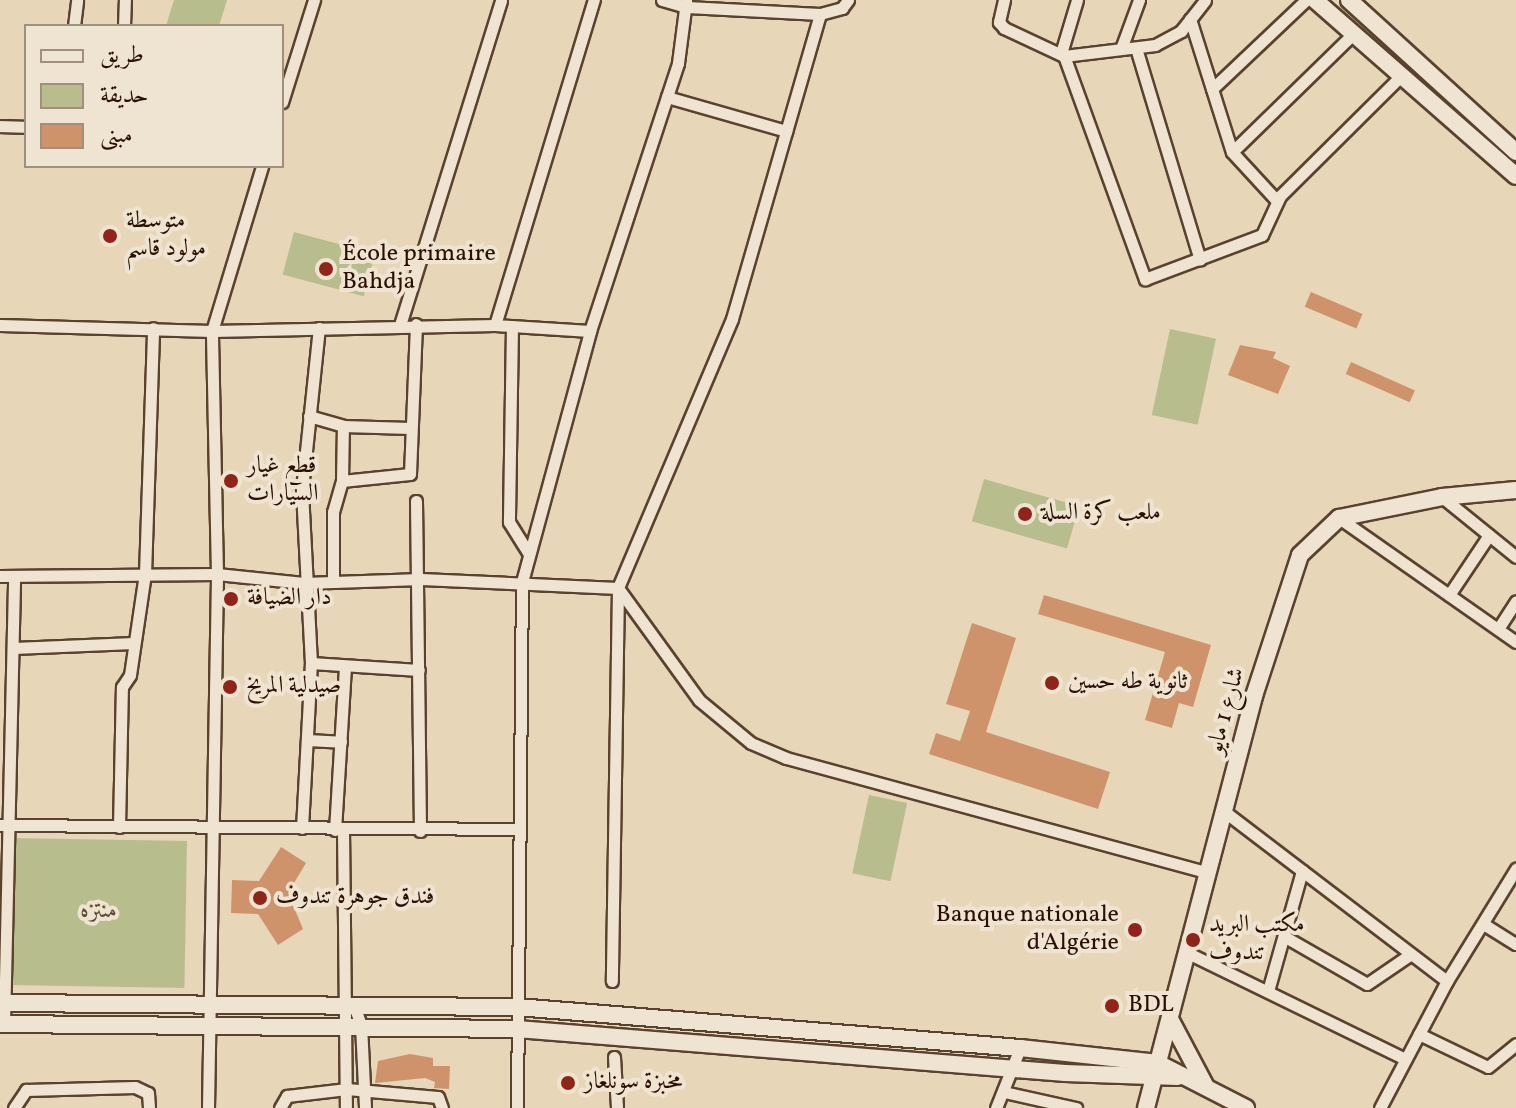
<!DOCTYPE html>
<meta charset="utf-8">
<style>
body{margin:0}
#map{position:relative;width:1516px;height:1108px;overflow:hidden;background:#e7d6b8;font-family:Vollkorn,Amiri,serif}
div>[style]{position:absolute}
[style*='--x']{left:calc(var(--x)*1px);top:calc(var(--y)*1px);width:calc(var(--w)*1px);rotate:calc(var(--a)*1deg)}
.green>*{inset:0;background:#b8bd8d;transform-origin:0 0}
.building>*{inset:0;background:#cf936b;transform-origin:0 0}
.roads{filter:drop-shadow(2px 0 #59422e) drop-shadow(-2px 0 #59422e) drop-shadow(0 2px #59422e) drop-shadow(0 -2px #59422e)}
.street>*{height:11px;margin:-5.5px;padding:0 5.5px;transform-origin:5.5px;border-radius:5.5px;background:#efe4d1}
.secondary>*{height:16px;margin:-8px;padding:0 8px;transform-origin:8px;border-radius:8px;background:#efe4d1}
.dots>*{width:22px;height:22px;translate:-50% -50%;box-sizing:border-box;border:4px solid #efe4d1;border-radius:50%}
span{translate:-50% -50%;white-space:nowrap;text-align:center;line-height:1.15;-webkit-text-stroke:8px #efe4d1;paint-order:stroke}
.poi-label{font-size:24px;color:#2a1000}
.left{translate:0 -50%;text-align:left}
.right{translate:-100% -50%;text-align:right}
.street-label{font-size:24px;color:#2a1000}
.park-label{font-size:24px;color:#5c4d31;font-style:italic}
.legend{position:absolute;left:24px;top:24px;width:260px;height:144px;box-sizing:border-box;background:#efe4d1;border:2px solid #a08f7d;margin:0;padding:10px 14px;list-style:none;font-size:24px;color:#2a1000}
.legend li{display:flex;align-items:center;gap:16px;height:40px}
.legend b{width:40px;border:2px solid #a08f7d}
</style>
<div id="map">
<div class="green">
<i style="clip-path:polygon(174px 0,227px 0,219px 26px,166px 26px)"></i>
<i style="left:294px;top:232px;width:84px;height:44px;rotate:15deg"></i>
<i style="left:1170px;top:329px;width:47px;height:88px;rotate:12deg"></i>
<i style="left:984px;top:479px;width:99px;height:44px;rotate:16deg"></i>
<i style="left:869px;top:795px;width:39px;height:80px;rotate:12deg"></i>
<i style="left:11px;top:838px;width:176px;height:147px;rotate:1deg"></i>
</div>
<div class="building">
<i style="left:1311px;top:292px;width:56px;height:16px;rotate:23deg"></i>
<i style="clip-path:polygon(1240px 345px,1276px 352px,1273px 358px,1290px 366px,1278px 394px,1228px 375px)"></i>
<i style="left:1351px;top:362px;width:70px;height:13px;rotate:24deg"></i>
<i style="clip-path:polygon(1044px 595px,1211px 645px,1193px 707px,1179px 703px,1172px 728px,1145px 720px,1165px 652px,1038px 614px)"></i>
<i style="clip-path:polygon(972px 623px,1016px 638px,986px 732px,1110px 772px,1098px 809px,929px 754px,936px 733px,960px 741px,970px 711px,946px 704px)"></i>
<i style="clip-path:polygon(281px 847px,306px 863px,288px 893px,303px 929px,278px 945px,258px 914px,231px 913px,232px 880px,259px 881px)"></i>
<i style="clip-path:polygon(410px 1054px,433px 1058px,433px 1066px,450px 1066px,449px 1089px,434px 1088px,435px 1082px,425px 1078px,375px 1083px,378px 1061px)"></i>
</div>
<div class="roads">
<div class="street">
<i style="--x:662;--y:0;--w:26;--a:16"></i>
<i style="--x:687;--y:7;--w:133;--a:3"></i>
<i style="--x:820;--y:14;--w:317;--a:106.1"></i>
<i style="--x:732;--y:319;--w:292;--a:113"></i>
<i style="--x:618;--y:588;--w:138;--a:54.1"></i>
<i style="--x:699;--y:700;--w:67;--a:39.6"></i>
<i style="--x:751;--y:743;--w:38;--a:23"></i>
<i style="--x:786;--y:758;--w:437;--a:15.2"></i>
<i style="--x:1004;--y:0;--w:23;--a:103"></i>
<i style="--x:999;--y:22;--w:8;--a:50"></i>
<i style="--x:1004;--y:28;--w:66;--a:25"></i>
<i style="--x:1064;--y:56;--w:92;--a:-6.9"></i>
<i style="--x:1155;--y:45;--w:30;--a:-28"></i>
<i style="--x:1181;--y:31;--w:39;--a:-52"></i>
<i style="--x:1077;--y:0;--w:52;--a:106.7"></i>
<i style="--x:1062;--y:50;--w:244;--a:70.1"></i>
<i style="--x:1145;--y:279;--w:125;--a:-20.6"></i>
<i style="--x:1262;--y:235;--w:43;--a:-65.2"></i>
<i style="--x:1280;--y:196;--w:170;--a:-44.8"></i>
<i style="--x:820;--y:14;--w:23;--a:-15"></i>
<i style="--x:842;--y:8;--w:10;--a:-53"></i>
<i style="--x:1190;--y:19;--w:139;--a:72.5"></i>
<i style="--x:1232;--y:152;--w:67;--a:47.4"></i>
<i style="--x:74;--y:26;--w:26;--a:-83"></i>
<i style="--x:124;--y:26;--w:26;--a:-88"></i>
<i style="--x:1136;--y:48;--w:221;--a:73.2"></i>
<i style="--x:1121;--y:49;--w:52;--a:-69.8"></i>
<i style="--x:1212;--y:89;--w:129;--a:-43.4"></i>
<i style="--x:667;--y:97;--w:124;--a:15.9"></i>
<i style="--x:282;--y:102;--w:107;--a:-72.6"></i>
<i style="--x:0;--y:126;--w:26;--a:2"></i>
<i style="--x:1232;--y:152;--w:169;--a:-44.3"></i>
<i style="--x:0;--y:325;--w:212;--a:1.6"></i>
<i style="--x:212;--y:331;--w:283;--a:-1.2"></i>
<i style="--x:495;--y:325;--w:95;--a:3.6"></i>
<i style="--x:400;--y:325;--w:340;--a:-72.7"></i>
<i style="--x:495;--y:325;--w:340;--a:-73.1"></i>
<i style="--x:512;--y:326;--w:196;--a:90.9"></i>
<i style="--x:509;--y:522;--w:36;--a:58"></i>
<i style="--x:309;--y:416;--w:35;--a:16"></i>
<i style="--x:343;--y:426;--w:67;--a:1.7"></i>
<i style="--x:342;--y:481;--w:68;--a:-5.9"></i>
<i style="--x:410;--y:474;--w:150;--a:-87.7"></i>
<i style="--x:1442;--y:497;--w:95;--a:39"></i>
<i style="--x:416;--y:501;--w:330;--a:89.3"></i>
<i style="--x:1339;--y:518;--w:216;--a:35"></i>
<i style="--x:0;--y:576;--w:217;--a:-0.5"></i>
<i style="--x:217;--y:574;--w:87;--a:5.9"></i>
<i style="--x:304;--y:583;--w:117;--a:-2"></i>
<i style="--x:421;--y:579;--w:197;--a:2.6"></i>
<i style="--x:618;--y:588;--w:393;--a:90.9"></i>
<i style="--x:333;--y:582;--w:70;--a:-90"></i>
<i style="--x:333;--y:512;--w:32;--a:-74"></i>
<i style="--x:342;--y:481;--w:55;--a:-89"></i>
<i style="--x:1449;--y:595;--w:72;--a:-56.3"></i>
<i style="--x:1498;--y:629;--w:33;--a:-57"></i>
<i style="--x:13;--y:648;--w:121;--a:-2.4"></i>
<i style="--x:311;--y:663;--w:108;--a:3.7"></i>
<i style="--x:307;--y:740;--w:34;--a:3"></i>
<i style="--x:1225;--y:812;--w:279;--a:37.3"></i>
<i style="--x:0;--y:825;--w:519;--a:0.44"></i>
<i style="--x:119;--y:827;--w:140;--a:-88.8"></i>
<i style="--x:122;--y:687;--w:14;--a:-56"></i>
<i style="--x:130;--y:675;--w:102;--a:-81.6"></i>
<i style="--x:145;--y:574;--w:246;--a:-88.1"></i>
<i style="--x:302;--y:828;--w:165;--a:-86.9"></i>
<i style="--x:311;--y:663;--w:174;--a:-93"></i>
<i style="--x:302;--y:489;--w:162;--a:-84"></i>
<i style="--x:343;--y:829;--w:279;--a:89.4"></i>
<i style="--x:335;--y:830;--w:163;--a:-86.5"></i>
<i style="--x:1485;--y:925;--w:36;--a:32"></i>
<i style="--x:1287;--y:938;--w:92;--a:29.9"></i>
<i style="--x:1367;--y:984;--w:53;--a:-34.3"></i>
<i style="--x:1188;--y:953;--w:242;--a:26"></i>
<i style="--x:1268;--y:991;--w:125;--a:-74.2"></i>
<i style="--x:353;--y:1003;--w:23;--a:70"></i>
<i style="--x:361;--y:1025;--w:83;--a:87.2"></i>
<i style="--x:4;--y:1024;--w:448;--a:-88.7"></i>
<i style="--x:1419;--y:1034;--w:76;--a:25.6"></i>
<i style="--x:1488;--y:1067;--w:36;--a:-39"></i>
<i style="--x:614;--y:1057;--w:51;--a:86.6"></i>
<i style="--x:1004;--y:1092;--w:74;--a:12.5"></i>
<i style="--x:14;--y:1108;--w:22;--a:-56"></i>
<i style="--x:26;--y:1090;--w:109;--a:-1.6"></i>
<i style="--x:135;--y:1087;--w:14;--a:25"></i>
<i style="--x:148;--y:1093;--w:15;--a:86"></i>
<i style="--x:208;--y:1108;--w:534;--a:-89.03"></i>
<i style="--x:217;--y:574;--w:243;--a:-91.2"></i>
<i style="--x:212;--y:331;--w:172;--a:-73.1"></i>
<i style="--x:280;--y:1108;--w:14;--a:-60"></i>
<i style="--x:287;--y:1096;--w:60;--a:-6.7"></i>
<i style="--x:347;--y:1089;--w:91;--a:5"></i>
<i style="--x:438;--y:1097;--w:12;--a:70"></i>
<i style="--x:517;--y:1108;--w:526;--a:-89.46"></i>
<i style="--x:522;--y:582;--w:260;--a:-74.8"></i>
<i style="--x:590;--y:331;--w:282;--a:-71.8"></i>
<i style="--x:678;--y:63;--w:63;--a:-82.6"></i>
<i style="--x:996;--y:1108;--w:65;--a:-68.2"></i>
<i style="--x:1380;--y:1108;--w:144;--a:-62.2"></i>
<i style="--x:1447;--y:981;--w:132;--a:-58.4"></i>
</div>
<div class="secondary">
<i style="--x:1315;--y:0;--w:267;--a:41.2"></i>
<i style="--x:1349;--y:0;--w:226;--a:42.3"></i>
<i style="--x:0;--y:1003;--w:517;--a:0.44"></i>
<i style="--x:517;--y:1007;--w:505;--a:4.66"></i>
<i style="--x:1020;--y:1048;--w:139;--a:6.2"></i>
<i style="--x:1158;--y:1063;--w:99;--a:27.1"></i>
<i style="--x:1170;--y:1019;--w:77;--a:62.1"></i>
<i style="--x:0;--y:1024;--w:517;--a:0.55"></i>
<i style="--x:517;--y:1029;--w:550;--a:4.59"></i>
<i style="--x:1065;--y:1073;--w:113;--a:2"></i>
<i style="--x:1146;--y:1108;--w:426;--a:-75.3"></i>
<i style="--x:1254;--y:696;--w:148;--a:-71.9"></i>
<i style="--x:1300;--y:555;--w:54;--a:-43.5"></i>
<i style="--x:1339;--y:518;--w:105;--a:-11.5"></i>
<i style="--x:1442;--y:497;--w:74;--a:-5.4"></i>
</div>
</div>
<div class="dots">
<i style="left:110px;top:236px;background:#8f2418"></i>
<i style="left:326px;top:269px;background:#8f2418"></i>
<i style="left:231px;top:481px;background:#8f2418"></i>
<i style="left:1025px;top:514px;background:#8f2418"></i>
<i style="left:231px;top:599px;background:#8f2418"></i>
<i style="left:1052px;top:683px;background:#8f2418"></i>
<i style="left:230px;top:687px;background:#8f2418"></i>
<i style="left:260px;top:898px;background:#8f2418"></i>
<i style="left:1135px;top:930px;background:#8f2418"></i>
<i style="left:1193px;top:940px;background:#8f2418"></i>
<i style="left:1112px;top:1006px;background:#8f2418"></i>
<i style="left:568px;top:1083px;background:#8f2418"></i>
</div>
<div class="poi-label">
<span class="left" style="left:126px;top:236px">متوسطة<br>مولود قاسم</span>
<span class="left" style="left:342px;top:269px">École primaire<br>Bahdja</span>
<span class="left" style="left:247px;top:481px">قطع غيار<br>السيارات</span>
<span class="left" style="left:1041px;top:514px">ملعب كرة السلة</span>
<span class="left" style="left:247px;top:599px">دار الضيافة</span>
<span class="left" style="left:1068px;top:683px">ثانوية طه حسين</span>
<span class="left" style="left:246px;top:687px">صيدلية المريخ</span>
<span class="left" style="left:276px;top:898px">فندق جوهرة تندوف</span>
<span class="right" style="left:1119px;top:930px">Banque nationale<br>d'Algérie</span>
<span class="left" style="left:1209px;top:940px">مكتب البريد<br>تندوف</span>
<span class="left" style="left:1128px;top:1006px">BDL</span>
<span class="left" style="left:584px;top:1083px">مخبزة سونلغاز</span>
</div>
<div class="street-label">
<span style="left:1227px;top:711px;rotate:-75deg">شارع 1 مايو</span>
</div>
<div class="park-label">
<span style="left:99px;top:912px">منتزه</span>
</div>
<ul class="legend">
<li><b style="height:10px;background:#efe4d1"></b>طريق</li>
<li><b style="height:22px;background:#b8bd8d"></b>حديقة</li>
<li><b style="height:22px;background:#cf936b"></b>مبنى</li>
</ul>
</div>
